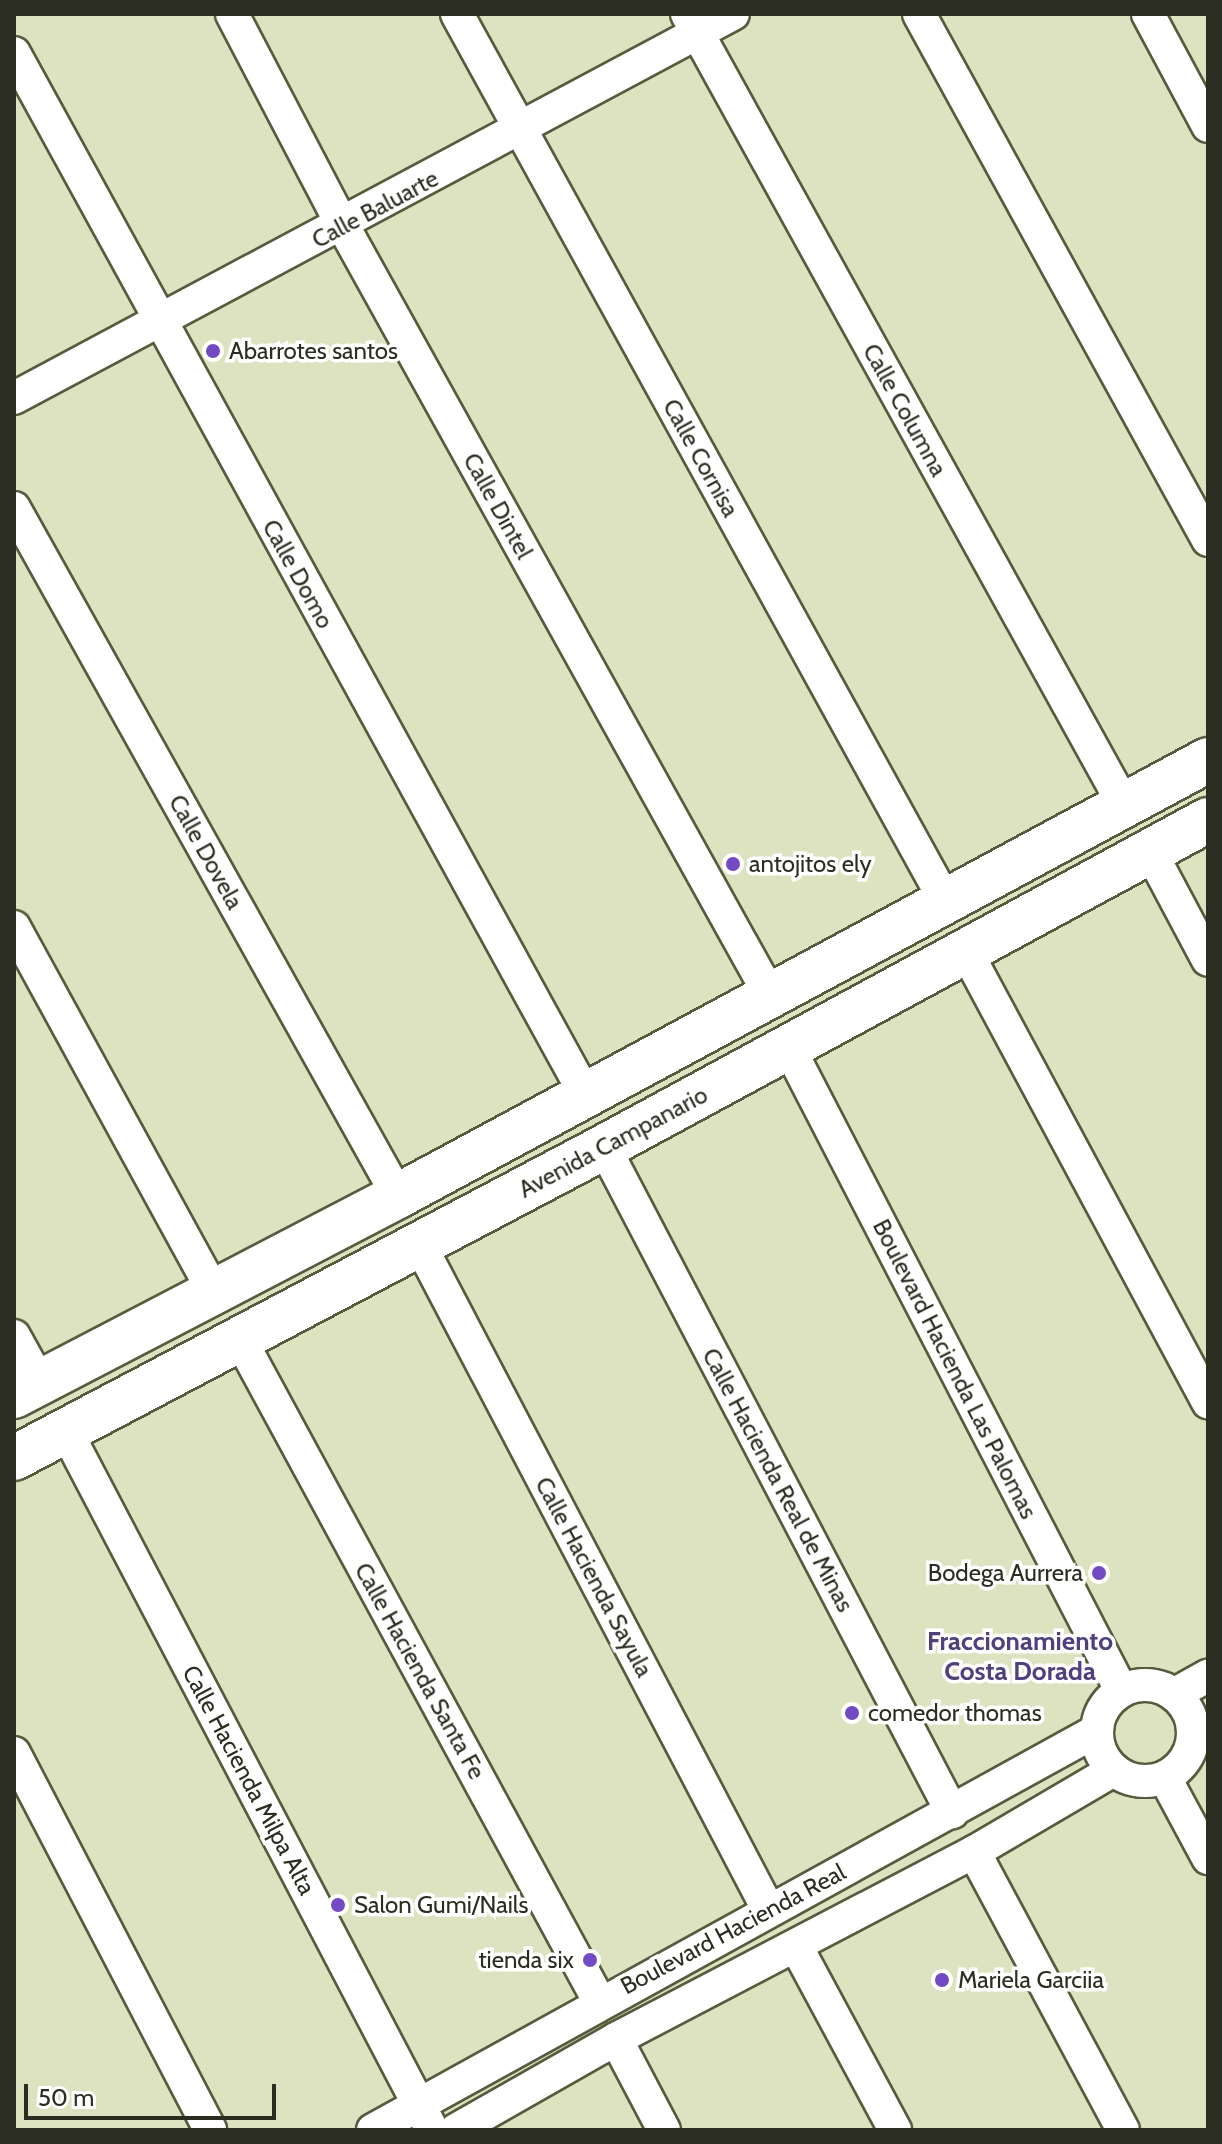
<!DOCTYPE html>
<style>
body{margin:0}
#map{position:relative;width:1222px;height:2144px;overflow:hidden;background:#dde2c0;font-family:Cabin,sans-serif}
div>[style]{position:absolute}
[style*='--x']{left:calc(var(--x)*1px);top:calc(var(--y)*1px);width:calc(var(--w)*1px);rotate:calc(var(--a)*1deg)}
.roads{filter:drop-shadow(2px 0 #575b3d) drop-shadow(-2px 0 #575b3d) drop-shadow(0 2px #575b3d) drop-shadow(0 -2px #575b3d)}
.street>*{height:32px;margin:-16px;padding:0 16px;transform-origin:16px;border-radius:16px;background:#fff}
.street>.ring{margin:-16px;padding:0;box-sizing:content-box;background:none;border:32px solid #fff;border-radius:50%}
.secondary>*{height:44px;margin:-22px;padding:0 22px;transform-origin:22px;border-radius:22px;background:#fff}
.dots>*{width:22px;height:22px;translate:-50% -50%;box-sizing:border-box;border:4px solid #fff;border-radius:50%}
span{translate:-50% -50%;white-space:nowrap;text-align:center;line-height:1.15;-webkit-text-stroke:7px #fff;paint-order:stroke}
.street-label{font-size:24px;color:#2b2d20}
.poi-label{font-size:24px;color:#2b2d20}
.left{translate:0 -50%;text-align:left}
.right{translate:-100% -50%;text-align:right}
.neighbourhood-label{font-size:26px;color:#50407d;font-weight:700}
.frame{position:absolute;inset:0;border:16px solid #2b2d20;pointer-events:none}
.scale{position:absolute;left:24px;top:2084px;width:252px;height:36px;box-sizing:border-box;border:4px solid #2b2d20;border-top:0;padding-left:10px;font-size:24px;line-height:28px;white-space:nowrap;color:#2b2d20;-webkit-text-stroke:6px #fff;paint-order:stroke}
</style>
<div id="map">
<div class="roads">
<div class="street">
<i style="--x:232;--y:14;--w:239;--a:62.4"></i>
<i style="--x:343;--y:226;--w:880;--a:60.96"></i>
<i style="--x:457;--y:14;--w:1014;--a:61.16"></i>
<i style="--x:687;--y:14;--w:904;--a:61.08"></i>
<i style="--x:919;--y:14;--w:600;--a:61.21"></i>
<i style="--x:1148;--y:14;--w:127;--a:61.8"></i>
<i style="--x:14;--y:53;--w:1187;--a:61.25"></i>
<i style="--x:14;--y:398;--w:815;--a:-28.11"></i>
<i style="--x:14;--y:508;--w:788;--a:60.83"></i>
<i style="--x:1150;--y:851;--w:123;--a:62"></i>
<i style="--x:14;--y:927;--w:417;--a:61.3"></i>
<i style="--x:967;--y:953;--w:510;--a:61.78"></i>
<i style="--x:789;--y:1048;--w:723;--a:62.65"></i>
<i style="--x:604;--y:1147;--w:751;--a:62.38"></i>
<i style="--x:420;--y:1245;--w:750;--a:62.34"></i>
<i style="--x:14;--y:1336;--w:54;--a:61"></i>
<i style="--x:241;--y:1341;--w:751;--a:61.52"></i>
<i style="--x:66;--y:1431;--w:789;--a:62.36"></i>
<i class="ring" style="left:1097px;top:1685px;width:64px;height:64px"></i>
<i style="--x:1175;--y:1694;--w:38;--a:-29"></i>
<i style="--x:14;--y:1753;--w:425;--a:62.5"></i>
<i style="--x:1165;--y:1778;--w:91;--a:61.7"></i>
<i style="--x:974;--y:1852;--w:315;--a:61.8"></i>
<i style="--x:796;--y:1946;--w:209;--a:61.7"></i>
<i style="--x:616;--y:2039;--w:103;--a:62.2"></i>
<i style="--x:373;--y:2130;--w:826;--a:-28.89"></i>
<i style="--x:456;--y:2130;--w:184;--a:-29.6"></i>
<i style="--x:616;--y:2039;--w:404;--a:-27.6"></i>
<i style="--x:974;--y:1852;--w:162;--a:-30.4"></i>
</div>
<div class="secondary">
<i style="--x:14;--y:1396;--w:433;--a:-27.5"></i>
<i style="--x:398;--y:1196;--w:920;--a:-28.29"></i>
<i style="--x:14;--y:1458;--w:667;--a:-27.79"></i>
<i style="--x:604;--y:1147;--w:687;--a:-28.43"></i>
</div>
</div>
<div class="dots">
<i style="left:213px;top:351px;background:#724bc4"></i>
<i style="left:733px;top:864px;background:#724bc4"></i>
<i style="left:1099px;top:1573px;background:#724bc4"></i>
<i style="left:852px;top:1713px;background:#724bc4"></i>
<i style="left:338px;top:1905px;background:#724bc4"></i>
<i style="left:590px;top:1960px;background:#724bc4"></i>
<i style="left:942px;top:1980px;background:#724bc4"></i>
</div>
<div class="street-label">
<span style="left:375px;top:209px;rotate:-28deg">Calle Baluarte</span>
<span style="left:905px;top:410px;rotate:61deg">Calle Columna</span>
<span style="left:701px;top:458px;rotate:61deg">Calle Cornisa</span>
<span style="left:498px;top:506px;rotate:61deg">Calle Dintel</span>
<span style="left:298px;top:574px;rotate:61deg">Calle Domo</span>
<span style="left:206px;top:852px;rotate:61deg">Calle Dovela</span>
<span style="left:613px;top:1142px;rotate:-28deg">Avenida Campanario</span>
<span style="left:955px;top:1369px;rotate:63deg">Boulevard Hacienda Las Palomas</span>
<span style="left:778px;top:1480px;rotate:62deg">Calle Hacienda Real de Minas</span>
<span style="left:594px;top:1577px;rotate:62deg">Calle Hacienda Sayula</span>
<span style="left:420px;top:1671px;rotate:61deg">Calle Hacienda Santa Fe</span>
<span style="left:249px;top:1780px;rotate:62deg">Calle Hacienda Milpa Alta</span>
<span style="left:733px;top:1929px;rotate:-28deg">Boulevard Hacienda Real</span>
</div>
<div class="poi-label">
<span class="left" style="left:229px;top:351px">Abarrotes santos</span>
<span class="left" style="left:749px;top:864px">antojitos ely</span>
<span class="right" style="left:1083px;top:1573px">Bodega Aurrera</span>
<span class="left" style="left:868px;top:1713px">comedor thomas</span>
<span class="left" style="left:354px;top:1905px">Salon Gumi/Nails</span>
<span class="right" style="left:574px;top:1960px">tienda six</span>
<span class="left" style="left:958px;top:1980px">Mariela Garciia</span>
</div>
<div class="neighbourhood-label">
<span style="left:1020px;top:1657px">Fraccionamiento<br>Costa Dorada</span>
</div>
<div class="frame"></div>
<div class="scale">50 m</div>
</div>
